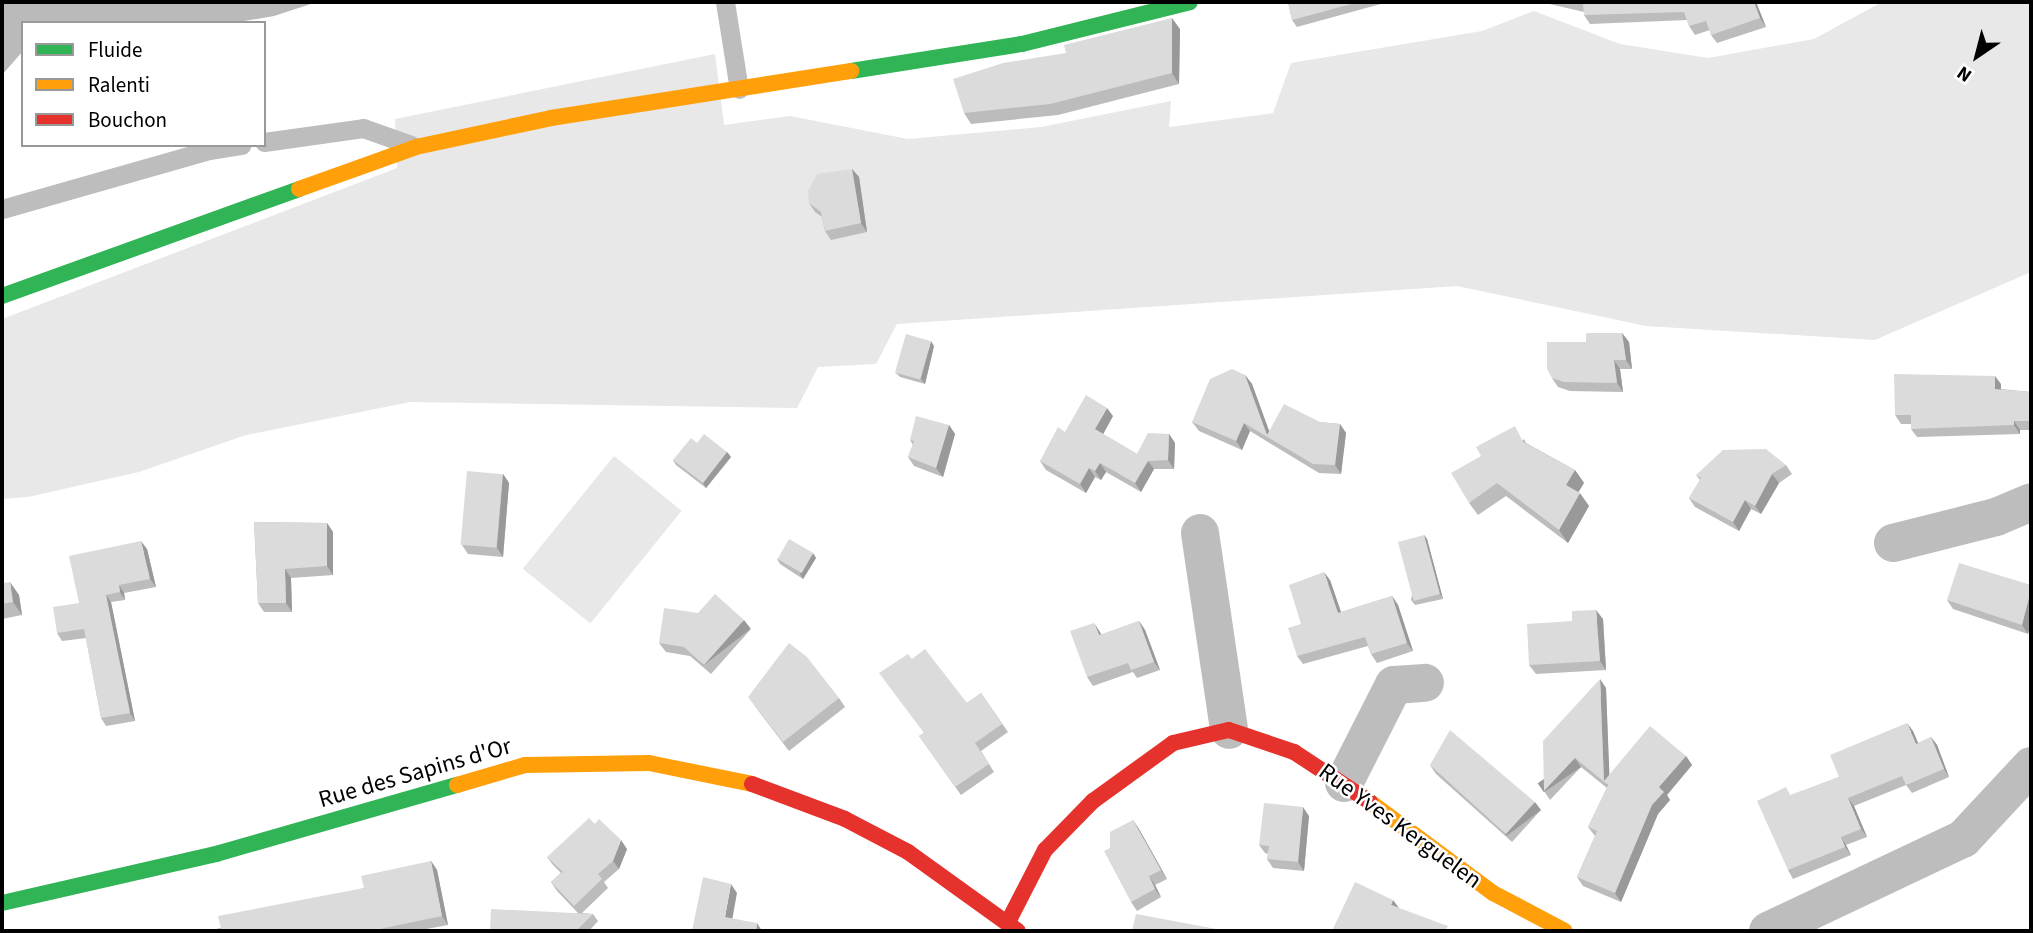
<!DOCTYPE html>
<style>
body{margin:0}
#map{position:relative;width:2033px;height:933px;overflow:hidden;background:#fff;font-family:"Source Sans 3",sans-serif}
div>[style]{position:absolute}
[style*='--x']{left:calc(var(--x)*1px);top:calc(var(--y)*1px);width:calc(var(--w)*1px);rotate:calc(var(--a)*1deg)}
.green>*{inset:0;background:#e8e8e8;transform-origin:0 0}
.water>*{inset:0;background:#bababa}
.lane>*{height:19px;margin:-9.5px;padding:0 9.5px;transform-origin:9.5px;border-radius:9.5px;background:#bdbdbd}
.street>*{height:38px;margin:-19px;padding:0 19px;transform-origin:19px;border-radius:19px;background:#bdbdbd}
.fast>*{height:16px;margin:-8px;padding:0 8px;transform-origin:8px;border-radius:8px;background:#30b455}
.slow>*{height:16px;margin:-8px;padding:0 8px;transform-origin:8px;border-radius:8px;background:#ff9f0a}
.jam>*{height:16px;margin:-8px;padding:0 8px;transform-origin:8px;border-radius:8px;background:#e5322d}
.wall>*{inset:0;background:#bcbcbc}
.shaded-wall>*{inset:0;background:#999;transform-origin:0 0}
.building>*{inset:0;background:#dbdbdb;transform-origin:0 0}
span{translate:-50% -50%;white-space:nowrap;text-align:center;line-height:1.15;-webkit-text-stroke:5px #fff;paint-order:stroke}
.street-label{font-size:24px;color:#000}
.frame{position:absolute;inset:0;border:4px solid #000;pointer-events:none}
.legend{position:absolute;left:21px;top:21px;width:245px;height:126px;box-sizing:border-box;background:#fff;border:2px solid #999;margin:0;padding:9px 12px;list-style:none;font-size:21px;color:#000}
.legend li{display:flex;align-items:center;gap:14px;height:35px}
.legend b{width:35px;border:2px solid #999}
.north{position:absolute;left:1942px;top:21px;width:70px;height:70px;-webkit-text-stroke:5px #fff;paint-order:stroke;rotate:215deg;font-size:19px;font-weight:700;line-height:28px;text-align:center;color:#000}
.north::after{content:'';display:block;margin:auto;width:24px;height:32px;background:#000;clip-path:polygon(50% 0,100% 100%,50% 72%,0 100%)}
</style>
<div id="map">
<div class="green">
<i style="clip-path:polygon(1882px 2px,2031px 2px,2031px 272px,1875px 340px,1646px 326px,1457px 286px,897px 324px,876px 364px,818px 367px,797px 408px,410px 402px,246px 435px,139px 472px,28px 497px,2px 499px,2px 319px,397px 168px,395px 119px,715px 54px,724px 125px,790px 116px,908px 139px,1041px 127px,1171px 101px,1169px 127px,1273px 113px,1291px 63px,1482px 31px,1534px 11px,1620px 44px,1708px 58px,1814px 39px)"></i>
<i style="left:614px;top:456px;width:87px;height:145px;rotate:39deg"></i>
</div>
<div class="water">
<i style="clip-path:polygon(2px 2px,317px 2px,274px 16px,233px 23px,23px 23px,23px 51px,2px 75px)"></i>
</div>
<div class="lane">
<i style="--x:725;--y:2;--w:88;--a:80.9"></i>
<i style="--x:264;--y:142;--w:100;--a:-8"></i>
<i style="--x:363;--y:128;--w:51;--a:19.5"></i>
<i style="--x:2;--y:209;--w:215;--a:-15.9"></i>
<i style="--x:209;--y:150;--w:33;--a:-9"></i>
</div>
<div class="street">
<i style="--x:1200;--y:533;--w:199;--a:81.6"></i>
<i style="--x:1893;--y:543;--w:106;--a:-14.2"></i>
<i style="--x:1996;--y:517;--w:38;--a:-23"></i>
<i style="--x:1344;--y:783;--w:110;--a:-63"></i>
<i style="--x:1394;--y:685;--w:31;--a:-4"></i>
<i style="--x:1768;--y:931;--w:216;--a:-25.3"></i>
<i style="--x:1963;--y:839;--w:100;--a:-47"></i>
</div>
<div class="fast">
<i style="--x:851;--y:71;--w:173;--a:-9"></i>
<i style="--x:1022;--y:44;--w:173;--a:-14"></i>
<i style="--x:2;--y:296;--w:316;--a:-19.8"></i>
<i style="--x:2;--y:903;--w:220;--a:-12.9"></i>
<i style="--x:216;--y:854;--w:251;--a:-16"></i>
</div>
<div class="slow">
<i style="--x:299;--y:189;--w:124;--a:-19.7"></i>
<i style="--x:416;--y:147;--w:138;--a:-12.1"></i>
<i style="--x:551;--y:118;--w:304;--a:-8.9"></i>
<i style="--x:457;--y:785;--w:71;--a:-16.4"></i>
<i style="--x:525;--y:765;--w:124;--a:-0.9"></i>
<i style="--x:649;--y:763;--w:105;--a:11.5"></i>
<i style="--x:1370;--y:802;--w:153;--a:36.5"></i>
<i style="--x:1493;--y:893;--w:81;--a:27.8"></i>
</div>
<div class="jam">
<i style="--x:752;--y:784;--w:99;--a:20.6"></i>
<i style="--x:845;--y:819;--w:71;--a:27.6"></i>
<i style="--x:908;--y:852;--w:135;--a:35.7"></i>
<i style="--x:1008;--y:922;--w:81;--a:-62.8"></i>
<i style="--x:1045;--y:850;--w:69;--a:-45.6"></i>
<i style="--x:1093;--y:801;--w:99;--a:-35.9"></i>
<i style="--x:1173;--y:743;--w:57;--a:-13.1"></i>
<i style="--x:1229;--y:730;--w:69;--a:18.7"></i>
<i style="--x:1294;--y:752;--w:91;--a:33.3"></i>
</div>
<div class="wall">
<i style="clip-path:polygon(1288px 2px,1388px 2px,1297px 27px,1292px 20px)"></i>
<i style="clip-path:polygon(1400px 2px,1419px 2px,1402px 4px)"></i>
<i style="clip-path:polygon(1541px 2px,1756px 2px,1766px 27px,1717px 43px,1711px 35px,1710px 30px,1695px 35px,1689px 26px,1687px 20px,1590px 24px,1584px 15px,1584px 12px)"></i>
<i style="clip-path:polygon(1180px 29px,1179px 84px,1058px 115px,971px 124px,964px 113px,1066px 53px)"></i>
<i style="clip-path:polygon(852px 169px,859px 177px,867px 232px,831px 240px,825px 231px,822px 217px,815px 212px,809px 203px)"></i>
<i style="clip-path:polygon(1622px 333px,1629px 342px,1632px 369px,1620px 369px,1623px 392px,1570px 391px,1558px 387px,1552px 378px,1586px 342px)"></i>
<i style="clip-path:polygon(934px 346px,925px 384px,900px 377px,896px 373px)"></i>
<i style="clip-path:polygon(1245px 375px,1252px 384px,1269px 431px,1320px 422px,1340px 424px,1346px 433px,1341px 474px,1319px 473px,1250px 431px,1242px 450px,1199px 431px,1192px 422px)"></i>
<i style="clip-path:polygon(2001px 384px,2001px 389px,2031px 392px,2031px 430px,2020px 430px,2020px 434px,1917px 437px,1911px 429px,1911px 424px,1901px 424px,1895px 415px)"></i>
<i style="clip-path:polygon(1113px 416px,1103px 434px,1137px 454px,1169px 434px,1175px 443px,1174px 469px,1154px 469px,1141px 492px,1106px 472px,1101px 480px,1095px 477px,1086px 493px,1046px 470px,1040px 461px,1065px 432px)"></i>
<i style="clip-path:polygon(949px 425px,955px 434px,943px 477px,914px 466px,908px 457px,913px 445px,910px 440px)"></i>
<i style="clip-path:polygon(1524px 439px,1526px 443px,1575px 470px,1584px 483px,1578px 492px,1589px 506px,1568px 543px,1506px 496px,1478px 515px,1469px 503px)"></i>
<i style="clip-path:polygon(697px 443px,727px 452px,731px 457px,706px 488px,676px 465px,673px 460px)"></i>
<i style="clip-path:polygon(1786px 465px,1792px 474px,1779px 483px,1761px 514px,1751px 509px,1739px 531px,1695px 507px,1689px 498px,1700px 480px,1696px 475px)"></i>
<i style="clip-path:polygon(503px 474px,509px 483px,503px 557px,468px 554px,462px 545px)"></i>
<i style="clip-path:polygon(254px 522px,327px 523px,333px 532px,333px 575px,291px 578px,292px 612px,264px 612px,258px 603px)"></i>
<i style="clip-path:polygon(1424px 535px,1427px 539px,1443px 599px,1415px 605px,1411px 600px)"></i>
<i style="clip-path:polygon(147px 549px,156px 587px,124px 593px,125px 600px,111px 602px,135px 721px,106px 726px,101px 718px,86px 638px,62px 641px,57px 633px,79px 603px)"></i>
<i style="clip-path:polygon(816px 558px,803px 579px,780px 564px,777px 559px)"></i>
<i style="clip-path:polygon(1330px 580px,1341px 612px,1392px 596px,1398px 605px,1413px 651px,1377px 663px,1371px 654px,1368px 646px,1303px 664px,1297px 656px,1301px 624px)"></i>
<i style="clip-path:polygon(2px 583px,19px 595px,22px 615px,2px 619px)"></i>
<i style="clip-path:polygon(2031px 585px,2028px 634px,1953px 609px,1947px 600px)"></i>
<i style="clip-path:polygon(1603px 619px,1606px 670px,1536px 674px,1529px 665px)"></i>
<i style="clip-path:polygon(1139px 621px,1145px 630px,1160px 670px,1137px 678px,1133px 672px,1093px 686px,1087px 677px,1100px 632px,1101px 635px)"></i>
<i style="clip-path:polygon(751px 629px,711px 674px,690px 656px,666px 652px,659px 643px)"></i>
<i style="clip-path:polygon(912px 659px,967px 703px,981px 693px,1008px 732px,981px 751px,994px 772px,961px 795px,919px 736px,924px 733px)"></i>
<i style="clip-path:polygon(1606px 688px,1609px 775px,1686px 756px,1692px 765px,1667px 795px,1670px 800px,1658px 814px,1621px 902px,1583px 886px,1577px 877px,1595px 836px,1588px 827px,1607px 788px,1581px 767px,1550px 800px,1544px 791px)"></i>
<i style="clip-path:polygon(839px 698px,845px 707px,789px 751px,754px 705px)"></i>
<i style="clip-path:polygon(1913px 731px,1918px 743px,1931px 737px,1937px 745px,1949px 777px,1912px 793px,1906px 785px,1854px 806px,1867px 837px,1846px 845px,1851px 855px,1793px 879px,1788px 870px,1792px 795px,1839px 777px)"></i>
<i style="clip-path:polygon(1430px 765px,1541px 810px,1512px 842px,1436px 774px)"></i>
<i style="clip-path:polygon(1309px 816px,1304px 871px,1273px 868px,1267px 859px,1268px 854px,1265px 853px,1259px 845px)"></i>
<i style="clip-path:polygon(1133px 820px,1139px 829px,1167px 879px,1155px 885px,1161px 897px,1137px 911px,1131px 902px,1110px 848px)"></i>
<i style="clip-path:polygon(627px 849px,619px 869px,604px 882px,608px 888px,582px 913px,593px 914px,598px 921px,589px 931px,490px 931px,578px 913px,557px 891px,551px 882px,561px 873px,553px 865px,547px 857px)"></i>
<i style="clip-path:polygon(431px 861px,437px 870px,448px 925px,416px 931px,209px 931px,364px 888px)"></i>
</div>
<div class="shaded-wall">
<i style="clip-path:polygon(1754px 2px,1756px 2px,1766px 27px,1760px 18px)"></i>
<i style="clip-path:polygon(1172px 18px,1180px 29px,1179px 84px,1172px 73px)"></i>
<i style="clip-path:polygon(852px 169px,859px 177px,867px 232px,861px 223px)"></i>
<i style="clip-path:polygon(1622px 333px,1629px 342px,1632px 369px,1626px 360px)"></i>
<i style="clip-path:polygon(931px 341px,934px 346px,925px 384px,921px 379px)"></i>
<i style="clip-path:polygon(1614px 360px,1620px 369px,1623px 392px,1617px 383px)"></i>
<i style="clip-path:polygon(1245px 375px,1252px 384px,1272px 439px,1267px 435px)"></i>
<i style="clip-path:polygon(1995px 376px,2001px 384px,2001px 397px,1995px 389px)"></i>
<i style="clip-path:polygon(1107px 408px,1113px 416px,1101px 438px,1095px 429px)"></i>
<i style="clip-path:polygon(2014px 421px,2020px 430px,2020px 434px,2014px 425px)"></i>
<i style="clip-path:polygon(1244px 423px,1250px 431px,1242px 450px,1236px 441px)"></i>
<i style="clip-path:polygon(1340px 424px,1346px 433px,1341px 474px,1335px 465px)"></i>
<i style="clip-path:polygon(949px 425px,955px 434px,943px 477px,936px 468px)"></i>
<i style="clip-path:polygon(1169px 434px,1175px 443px,1174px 469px,1168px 460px)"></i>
<i style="clip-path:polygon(727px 452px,731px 457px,706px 488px,703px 483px)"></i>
<i style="clip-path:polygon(1148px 461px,1154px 469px,1141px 492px,1135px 483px)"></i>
<i style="clip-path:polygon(1100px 463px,1106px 472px,1101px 480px,1095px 471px)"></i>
<i style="clip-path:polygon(1089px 468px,1095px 477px,1086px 493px,1080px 484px)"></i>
<i style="clip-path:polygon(1575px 470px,1584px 483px,1575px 498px,1566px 485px)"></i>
<i style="clip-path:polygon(503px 474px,509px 483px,503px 557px,497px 548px)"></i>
<i style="clip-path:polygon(1772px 474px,1779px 483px,1761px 514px,1755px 506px)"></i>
<i style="clip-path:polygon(1580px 493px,1589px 506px,1568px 543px,1559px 530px)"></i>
<i style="clip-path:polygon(1745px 500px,1751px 509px,1739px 531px,1733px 522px)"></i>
<i style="clip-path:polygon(327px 523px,333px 532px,333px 575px,327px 566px)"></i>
<i style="clip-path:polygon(1424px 535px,1427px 539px,1443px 599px,1440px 594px)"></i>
<i style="clip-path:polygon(141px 541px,147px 549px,156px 587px,150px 579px)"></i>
<i style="clip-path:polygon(813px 553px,816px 558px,803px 579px,800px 574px)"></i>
<i style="clip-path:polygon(285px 569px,291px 578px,292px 612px,286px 603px)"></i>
<i style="clip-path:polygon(1324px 572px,1330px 580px,1344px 621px,1338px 613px)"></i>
<i style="clip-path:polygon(10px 582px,19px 595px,22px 615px,13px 602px)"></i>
<i style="clip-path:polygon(119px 585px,124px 593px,125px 600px,120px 592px)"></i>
<i style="clip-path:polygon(2031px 590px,2031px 623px,2028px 634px,2022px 625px)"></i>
<i style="clip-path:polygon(106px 595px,111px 602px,135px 721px,130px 713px)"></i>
<i style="clip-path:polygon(1392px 596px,1398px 605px,1413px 651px,1407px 643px)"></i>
<i style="clip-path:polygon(1596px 610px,1603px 619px,1606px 670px,1600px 661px)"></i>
<i style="left:744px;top:620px;width:11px;height:60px;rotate:52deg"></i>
<i style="clip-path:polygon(1139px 621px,1145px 630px,1160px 670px,1154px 662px)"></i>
<i style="clip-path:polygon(1094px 623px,1100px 632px,1105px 644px,1099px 635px)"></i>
<i style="clip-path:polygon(1600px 679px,1606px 688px,1610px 789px,1604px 781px)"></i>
<i style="clip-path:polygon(1907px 723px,1913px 731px,1922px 752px,1916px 744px)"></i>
<i style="clip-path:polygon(1931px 737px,1937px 745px,1949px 777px,1944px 769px)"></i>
<i style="clip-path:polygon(1686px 756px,1692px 765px,1667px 795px,1670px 800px,1658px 814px,1621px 902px,1615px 893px,1659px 787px)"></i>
<i style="left:1575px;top:758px;width:11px;height:45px;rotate:56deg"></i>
<i style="clip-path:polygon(1848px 798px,1854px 806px,1867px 837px,1861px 829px)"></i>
<i style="left:1535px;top:802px;width:10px;height:43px;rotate:53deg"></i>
<i style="clip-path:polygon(1303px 807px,1309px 816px,1304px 871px,1298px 862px)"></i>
<i style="clip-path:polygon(1133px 820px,1139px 829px,1167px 879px,1161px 870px)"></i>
<i style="clip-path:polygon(1841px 837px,1846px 845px,1851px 855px,1845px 847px)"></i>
<i style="clip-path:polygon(621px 840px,627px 849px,619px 869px,613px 861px)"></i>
<i style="clip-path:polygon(431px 861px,437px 870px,448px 925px,442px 916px)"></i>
<i style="clip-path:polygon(1149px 876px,1155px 885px,1161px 897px,1155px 889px)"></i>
<i style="clip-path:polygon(731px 884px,737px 893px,731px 926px,725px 917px)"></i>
<i style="clip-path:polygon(1393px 900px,1399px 908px,1391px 905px)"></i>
<i style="clip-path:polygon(757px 923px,762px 931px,756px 931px)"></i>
</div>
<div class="building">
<i style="clip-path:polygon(1288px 2px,1359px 2px,1292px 20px)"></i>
<i style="clip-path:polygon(1571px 2px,1754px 2px,1760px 18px,1711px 35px,1706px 21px,1689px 26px,1684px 12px,1584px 15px,1583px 4px)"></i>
<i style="clip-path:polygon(1172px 18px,1172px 73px,1050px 104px,964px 113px,953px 79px,1003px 63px,1066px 53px,1064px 45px)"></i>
<i style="clip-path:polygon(852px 169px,861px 223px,825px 231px,821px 212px,809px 203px,808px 191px,817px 174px)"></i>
<i style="clip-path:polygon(1586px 333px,1622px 333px,1626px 360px,1614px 360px,1617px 383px,1564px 382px,1552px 378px,1547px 369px,1547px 342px,1586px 342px)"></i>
<i style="left:906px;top:334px;width:26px;height:40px;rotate:16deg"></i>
<i style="clip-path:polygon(1232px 369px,1245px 375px,1267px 435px,1284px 404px,1320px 422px,1340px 424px,1335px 465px,1313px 464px,1244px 423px,1236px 441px,1192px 422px,1210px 379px)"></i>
<i style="clip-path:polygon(1894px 374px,1995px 376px,1995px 389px,2031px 392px,2031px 421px,2014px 421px,2014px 425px,1911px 429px,1911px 415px,1895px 415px)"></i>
<i style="clip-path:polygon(1086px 395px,1107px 408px,1095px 429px,1137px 454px,1148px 433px,1169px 434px,1168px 460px,1148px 461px,1135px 483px,1100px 463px,1095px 471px,1089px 468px,1080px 484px,1040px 461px,1058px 427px,1065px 432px)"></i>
<i style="clip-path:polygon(916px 416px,949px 425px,936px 468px,908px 457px,914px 441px,910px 440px)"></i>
<i style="clip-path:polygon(1515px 426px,1523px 442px,1575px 470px,1566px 485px,1580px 493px,1559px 530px,1497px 483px,1469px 503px,1451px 473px,1481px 456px,1476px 447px)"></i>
<i style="clip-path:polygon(704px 434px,727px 452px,703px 483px,673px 460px,691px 438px,697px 443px)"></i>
<i style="clip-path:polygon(1766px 449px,1786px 465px,1772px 474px,1755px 506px,1745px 500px,1733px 522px,1689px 498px,1701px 478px,1696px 475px,1723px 450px)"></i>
<i style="left:467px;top:471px;width:36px;height:74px;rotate:5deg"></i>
<i style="clip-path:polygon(254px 522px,327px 523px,327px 566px,285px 569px,286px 603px,258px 603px)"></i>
<i style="left:1424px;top:535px;width:61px;height:27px;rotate:75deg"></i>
<i style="left:789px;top:539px;width:28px;height:23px;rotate:30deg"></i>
<i style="clip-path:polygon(141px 541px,150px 579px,119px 585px,120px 592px,106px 595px,130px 713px,101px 718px,84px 629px,57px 633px,53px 607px,79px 603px,69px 556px)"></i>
<i style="clip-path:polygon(1959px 563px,2031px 585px,2031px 590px,2022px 625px,1947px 600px)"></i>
<i style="clip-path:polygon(1324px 572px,1338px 613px,1392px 596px,1407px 643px,1371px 654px,1365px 637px,1297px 656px,1288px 628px,1301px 624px,1289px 585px)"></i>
<i style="clip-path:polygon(10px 582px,13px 602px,2px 604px,2px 583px)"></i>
<i style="clip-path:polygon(715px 594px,744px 620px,704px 665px,684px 647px,659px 643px,664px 608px,698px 613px)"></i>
<i style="clip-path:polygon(1596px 610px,1600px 661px,1529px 665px,1527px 624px,1572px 621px,1572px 611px)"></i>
<i style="clip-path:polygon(1139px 621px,1154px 662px,1131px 670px,1128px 663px,1087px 677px,1070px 631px,1094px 623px,1099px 635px)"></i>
<i style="clip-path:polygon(789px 643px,807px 657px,839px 698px,783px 742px,748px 697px)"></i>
<i style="clip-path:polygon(925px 649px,967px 703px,981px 693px,1002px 724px,975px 743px,989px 764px,955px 787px,919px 736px,924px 733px,879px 673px,908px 654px,912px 659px)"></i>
<i style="clip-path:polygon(1600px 679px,1604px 781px,1650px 726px,1686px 756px,1659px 787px,1664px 792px,1652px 805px,1615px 893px,1577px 877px,1597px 831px,1588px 827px,1608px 785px,1575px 758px,1544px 791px,1543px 741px)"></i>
<i style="clip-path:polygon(1907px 723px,1916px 744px,1931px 737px,1944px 769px,1906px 785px,1902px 776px,1848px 798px,1861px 829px,1841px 837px,1845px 847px,1788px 870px,1757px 801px,1786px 787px,1790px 795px,1839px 777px,1830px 755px)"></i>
<i style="clip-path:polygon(1450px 730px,1535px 802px,1506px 834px,1430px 765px)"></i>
<i style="clip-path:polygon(1264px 803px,1303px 807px,1298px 862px,1267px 859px,1269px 846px,1259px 845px)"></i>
<i style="clip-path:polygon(589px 818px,595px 824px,599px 819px,621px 840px,613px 861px,598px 874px,602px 879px,574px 906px,551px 882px,563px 872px,547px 857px)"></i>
<i style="clip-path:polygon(1133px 820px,1161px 870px,1149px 876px,1155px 889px,1131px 902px,1104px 851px,1110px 848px,1110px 832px)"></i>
<i style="clip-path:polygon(431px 861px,442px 916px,370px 931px,209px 931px,221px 929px,218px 916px,364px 888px,361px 876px)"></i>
<i style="clip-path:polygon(703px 877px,731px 884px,725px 917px,757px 923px,756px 931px,692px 931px)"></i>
<i style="clip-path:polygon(1355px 882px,1393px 900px,1391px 905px,1448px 926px,1445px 931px,1332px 931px)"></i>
<i style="clip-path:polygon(491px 909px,593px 914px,576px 931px,490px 931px)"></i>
<i style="clip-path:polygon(1136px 914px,1227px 931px,1132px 931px)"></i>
</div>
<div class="street-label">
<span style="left:415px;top:773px;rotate:-16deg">Rue des Sapins d'Or</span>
<span style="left:1400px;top:826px;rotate:36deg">Rue Yves Kerguelen</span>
</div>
<div class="frame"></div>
<ul class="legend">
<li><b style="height:9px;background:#30b455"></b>Fluide</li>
<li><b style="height:9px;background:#ff9f0a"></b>Ralenti</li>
<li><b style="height:9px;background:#e5322d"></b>Bouchon</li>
</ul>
<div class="north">N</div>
</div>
